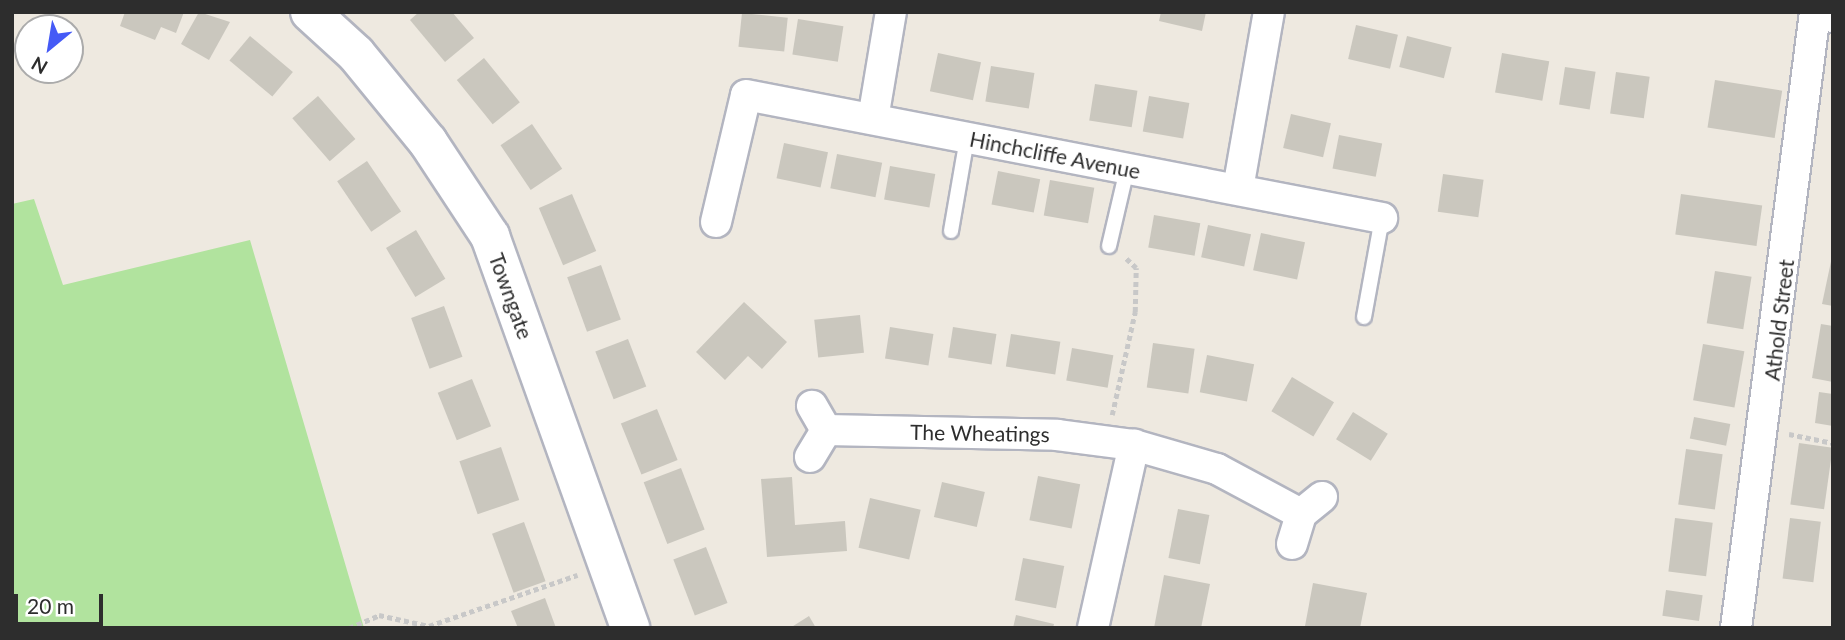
<!DOCTYPE html>
<style>
body{margin:0}
#map{position:relative;width:1845px;height:640px;overflow:hidden;background:#eee9e0;font-family:Lato,sans-serif}
div>[style]{position:absolute}
[style*='--x']{left:calc(var(--x)*1px);top:calc(var(--y)*1px);width:calc(var(--w)*1px);rotate:calc(var(--a)*1deg)}
.green>*{inset:0;background:#b1e39e}
.building>*{inset:0;background:#cac7be;transform-origin:0 0}
.path>*{height:4.5px;margin-top:-2.25px;transform-origin:0;background:repeating-linear-gradient(90deg,#c8c8c8 0 5px,transparent 0 8.5px)}
.roads{filter:drop-shadow(2px 0 #b3b5c0) drop-shadow(-2px 0 #b3b5c0) drop-shadow(0 2px #b3b5c0) drop-shadow(0 -2px #b3b5c0)}
.lane>*{height:14px;margin:-7px;padding:0 7px;transform-origin:7px;border-radius:7px;background:#fff}
.street>*{height:30px;margin:-15px;padding:0 15px;transform-origin:15px;border-radius:15px;background:#fff}
.secondary>*{height:38px;margin:-19px;padding:0 19px;transform-origin:19px;border-radius:19px;background:#fff}
span{translate:-50% -50%;white-space:nowrap;text-align:center;line-height:1.15;-webkit-text-stroke:6px #fff;paint-order:stroke}
.street-label{font-size:21px;color:#2d2d2d}
.frame{position:absolute;inset:0;border:14px solid #2d2d2d;pointer-events:none}
.north{position:absolute;left:14px;top:14px;width:70px;height:70px;box-sizing:border-box;background:#fff;border:2px solid #ababab;border-radius:50%;rotate:210deg;font-size:19px;font-weight:700;line-height:28px;text-align:center;color:#2d2d2d}
.north::after{content:'';display:block;margin:auto;width:24px;height:32px;background:#455af6;clip-path:polygon(50% 0,100% 100%,50% 72%,0 100%)}
.scale{position:absolute;left:14px;top:594px;width:89px;height:32px;box-sizing:border-box;border:4px solid #2d2d2d;border-top:0;padding-left:9px;font-size:21px;line-height:24px;white-space:nowrap;color:#2d2d2d;-webkit-text-stroke:5px #fff;paint-order:stroke}
</style>
<div id="map">
<div class="green">
<i style="clip-path:polygon(34px 199px,63px 285px,250px 240px,364px 628px,12px 628px,12px 204px)"></i>
</div>
<div class="building">
<i style="clip-path:polygon(125px 12px,184px 12px,176px 33px,161px 27px,155px 40px,120px 26px)"></i>
<i style="clip-path:polygon(199px 12px,230px 22px,209px 60px,181px 44px)"></i>
<i style="clip-path:polygon(419px 12px,452px 12px,474px 38px,445px 62px,410px 20px)"></i>
<i style="clip-path:polygon(1161px 12px,1206px 12px,1202px 31px,1159px 21px)"></i>
<i style="left:742px;top:13px;width:46px;height:34px;rotate:6deg"></i>
<i style="left:798px;top:19px;width:46px;height:36px;rotate:9deg"></i>
<i style="left:1356px;top:25px;width:43px;height:35px;rotate:13deg"></i>
<i style="left:250px;top:36px;width:56px;height:32px;rotate:40deg"></i>
<i style="left:1407px;top:36px;width:46px;height:32px;rotate:14deg"></i>
<i style="left:938px;top:53px;width:44px;height:39px;rotate:12deg"></i>
<i style="left:1502px;top:53px;width:48px;height:40px;rotate:10deg"></i>
<i style="left:484px;top:58px;width:57px;height:35px;rotate:51deg"></i>
<i style="left:991px;top:66px;width:44px;height:36px;rotate:9deg"></i>
<i style="left:1565px;top:67px;width:31px;height:38px;rotate:9deg"></i>
<i style="left:1616px;top:72px;width:34px;height:42px;rotate:8deg"></i>
<i style="left:1715px;top:80px;width:68px;height:48px;rotate:9deg"></i>
<i style="left:1095px;top:84px;width:43px;height:37px;rotate:9deg"></i>
<i style="left:318px;top:96px;width:57px;height:34px;rotate:49deg"></i>
<i style="left:1149px;top:96px;width:41px;height:36px;rotate:10deg"></i>
<i style="left:1291px;top:114px;width:41px;height:35px;rotate:13deg"></i>
<i style="left:532px;top:124px;width:54px;height:38px;rotate:56deg"></i>
<i style="left:1339px;top:135px;width:44px;height:34px;rotate:11deg"></i>
<i style="left:784px;top:143px;width:45px;height:36px;rotate:12deg"></i>
<i style="left:837px;top:154px;width:46px;height:35px;rotate:11deg"></i>
<i style="left:367px;top:161px;width:61px;height:36px;rotate:56deg"></i>
<i style="left:890px;top:166px;width:46px;height:34px;rotate:10deg"></i>
<i style="left:998px;top:171px;width:43px;height:34px;rotate:11deg"></i>
<i style="left:1443px;top:174px;width:41px;height:38px;rotate:8deg"></i>
<i style="left:1050px;top:180px;width:45px;height:36px;rotate:10deg"></i>
<i style="left:572px;top:194px;width:62px;height:36px;rotate:67deg"></i>
<i style="left:1681px;top:194px;width:82px;height:41px;rotate:8deg"></i>
<i style="left:1154px;top:215px;width:47px;height:33px;rotate:10deg"></i>
<i style="left:1208px;top:225px;width:44px;height:33px;rotate:12deg"></i>
<i style="left:416px;top:230px;width:57px;height:35px;rotate:59deg"></i>
<i style="left:1261px;top:233px;width:45px;height:38px;rotate:12deg"></i>
<i style="clip-path:polygon(1833px 252px,1833px 306px,1822px 304px)"></i>
<i style="left:601px;top:265px;width:58px;height:36px;rotate:70deg"></i>
<i style="left:1715px;top:271px;width:37px;height:53px;rotate:9deg"></i>
<i style="clip-path:polygon(744px 302px,787px 342px,762px 369px,748px 356px,725px 380px,696px 352px)"></i>
<i style="left:444px;top:306px;width:54px;height:35px;rotate:70deg"></i>
<i style="left:860px;top:315px;width:38px;height:46px;rotate:84deg"></i>
<i style="clip-path:polygon(1821px 324px,1833px 326px,1833px 382px,1812px 378px)"></i>
<i style="left:890px;top:327px;width:44px;height:32px;rotate:9deg"></i>
<i style="left:953px;top:327px;width:44px;height:31px;rotate:9deg"></i>
<i style="left:1011px;top:334px;width:50px;height:33px;rotate:9deg"></i>
<i style="left:628px;top:339px;width:51px;height:35px;rotate:69deg"></i>
<i style="left:1153px;top:343px;width:42px;height:45px;rotate:8deg"></i>
<i style="left:1703px;top:344px;width:42px;height:57px;rotate:10deg"></i>
<i style="left:1072px;top:348px;width:42px;height:33px;rotate:10deg"></i>
<i style="left:1207px;top:355px;width:48px;height:38px;rotate:11deg"></i>
<i style="left:1292px;top:377px;width:49px;height:40px;rotate:31deg"></i>
<i style="left:472px;top:379px;width:51px;height:37px;rotate:68deg"></i>
<i style="clip-path:polygon(1819px 392px,1833px 394px,1833px 426px,1815px 423px)"></i>
<i style="left:657px;top:409px;width:55px;height:39px;rotate:68deg"></i>
<i style="left:1353px;top:412px;width:41px;height:32px;rotate:32deg"></i>
<i style="left:1694px;top:417px;width:37px;height:22px;rotate:11deg"></i>
<i style="left:1799px;top:443px;width:34px;height:62px;rotate:8deg"></i>
<i style="left:501px;top:447px;width:56px;height:44px;rotate:71deg"></i>
<i style="left:1686px;top:449px;width:37px;height:56px;rotate:8deg"></i>
<i style="left:681px;top:468px;width:66px;height:40px;rotate:69deg"></i>
<i style="left:1038px;top:476px;width:43px;height:45px;rotate:11deg"></i>
<i style="clip-path:polygon(792px 477px,795px 525px,845px 521px,847px 551px,767px 557px,761px 479px)"></i>
<i style="left:942px;top:482px;width:44px;height:36px;rotate:13deg"></i>
<i style="left:870px;top:498px;width:52px;height:51px;rotate:13deg"></i>
<i style="left:1178px;top:509px;width:32px;height:50px;rotate:11deg"></i>
<i style="left:1675px;top:518px;width:38px;height:54px;rotate:7deg"></i>
<i style="left:1790px;top:518px;width:31px;height:61px;rotate:7deg"></i>
<i style="left:524px;top:522px;width:63px;height:34px;rotate:70deg"></i>
<i style="left:706px;top:547px;width:60px;height:35px;rotate:69deg"></i>
<i style="left:1023px;top:558px;width:42px;height:43px;rotate:11deg"></i>
<i style="clip-path:polygon(1164px 575px,1210px 584px,1201px 628px,1154px 628px)"></i>
<i style="clip-path:polygon(1313px 583px,1367px 593px,1360px 628px,1305px 626px)"></i>
<i style="left:1666px;top:590px;width:37px;height:26px;rotate:8deg"></i>
<i style="clip-path:polygon(545px 598px,556px 628px,518px 628px,511px 611px)"></i>
<i style="clip-path:polygon(1016px 615px,1054px 624px,1053px 628px,1013px 628px)"></i>
<i style="clip-path:polygon(809px 616px,816px 628px,790px 628px)"></i>
</div>
<div class="path">
<i style="--x:1112;--y:415;--w:106;--a:-77.4"></i>
<i style="--x:1135;--y:312;--w:44;--a:-88.7"></i>
<i style="--x:1136;--y:268;--w:16;--a:-137"></i>
<i style="--x:1789;--y:434;--w:45;--a:11.6"></i>
<i style="--x:349;--y:628;--w:33;--a:-23"></i>
<i style="--x:379;--y:615;--w:51;--a:12.4"></i>
<i style="--x:429;--y:626;--w:157;--a:-19"></i>
</div>
<div class="roads">
<div class="lane">
<i style="--x:951;--y:231;--w:94;--a:-80.2"></i>
<i style="--x:1109;--y:246;--w:79;--a:-76.8"></i>
<i style="--x:1364;--y:317;--w:101;--a:-79.7"></i>
</div>
<div class="street">
<i style="--x:873;--y:119;--w:109;--a:-80.5"></i>
<i style="--x:1238;--y:189;--w:180;--a:-80.1"></i>
<i style="--x:716;--y:222;--w:130;--a:-76.7"></i>
<i style="--x:746;--y:95;--w:648;--a:10.95"></i>
<i style="--x:826;--y:430;--w:231;--a:1.2"></i>
<i style="--x:1057;--y:435;--w:78;--a:7.4"></i>
<i style="--x:1134;--y:445;--w:86;--a:16.1"></i>
<i style="--x:1217;--y:469;--w:95;--a:28.2"></i>
<i style="--x:810;--y:457;--w:31;--a:-59"></i>
<i style="--x:826;--y:430;--w:28;--a:-120"></i>
<i style="--x:1292;--y:544;--w:31;--a:-73"></i>
<i style="--x:1301;--y:514;--w:27;--a:-39"></i>
<i style="--x:1093;--y:628;--w:188;--a:-77.4"></i>
<i style="--x:1736;--y:628;--w:621;--a:-82.69"></i>
</div>
<div class="secondary">
<i style="--x:310;--y:12;--w:62;--a:42.4"></i>
<i style="--x:356;--y:54;--w:114;--a:50.7"></i>
<i style="--x:428;--y:142;--w:113;--a:56.6"></i>
<i style="--x:490;--y:236;--w:416;--a:70.3"></i>
<i style="--x:1828;--y:12;--w:5;--a:11"></i>
</div>
</div>
<div class="street-label">
<span style="left:1055px;top:155px;rotate:11deg">Hinchcliffe Avenue</span>
<span style="left:511px;top:296px;rotate:70deg">Towngate</span>
<span style="left:1779px;top:320px;rotate:-83deg">Athold Street</span>
<span style="left:980px;top:433px;rotate:1deg">The Wheatings</span>
</div>
<div class="frame"></div>
<div class="north">N</div>
<div class="scale">20 m</div>
</div>
